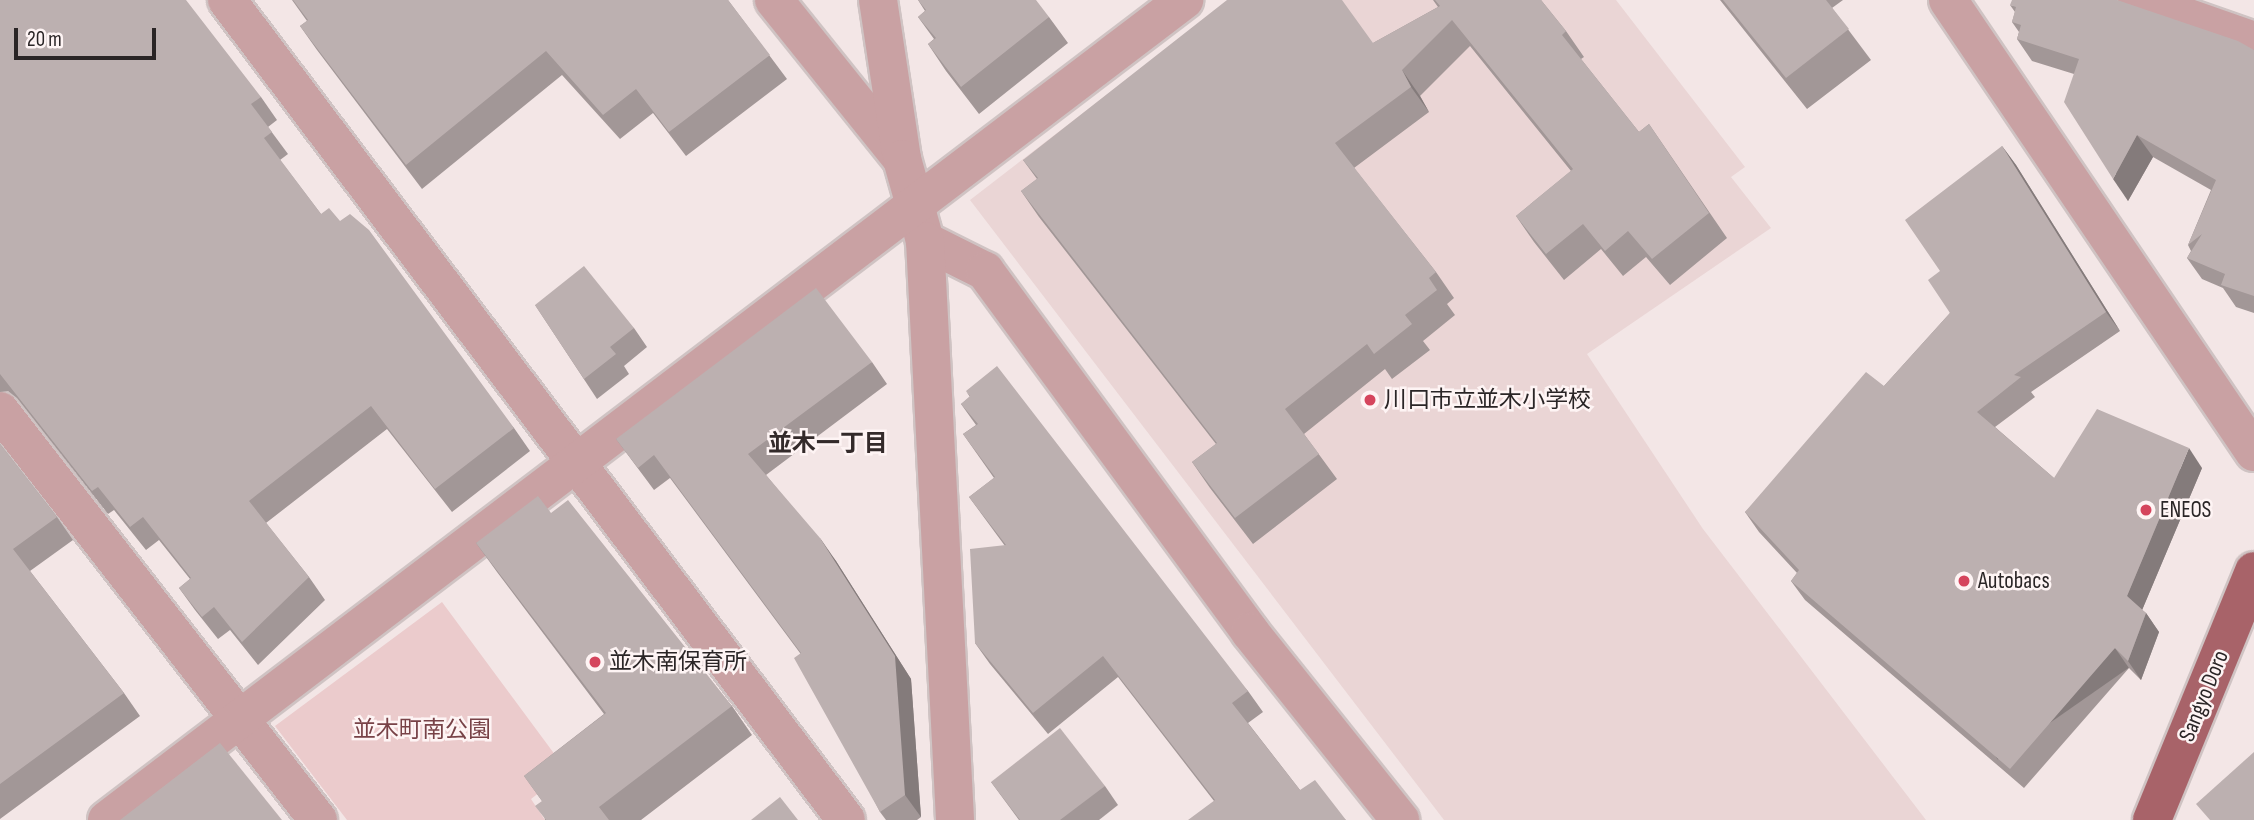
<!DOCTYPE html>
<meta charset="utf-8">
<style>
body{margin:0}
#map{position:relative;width:2254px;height:820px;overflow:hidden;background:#f3e6e6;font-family:"Sofia Sans Condensed","Noto Sans JP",sans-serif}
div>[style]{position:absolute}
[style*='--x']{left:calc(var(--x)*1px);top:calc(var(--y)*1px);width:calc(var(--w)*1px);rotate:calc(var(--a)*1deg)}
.built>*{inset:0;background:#ead5d5}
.green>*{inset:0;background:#ebcbcc}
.roads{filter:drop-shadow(2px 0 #cfc3c3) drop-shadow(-2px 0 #cfc3c3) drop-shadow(0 2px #cfc3c3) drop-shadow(0 -2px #cfc3c3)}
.minor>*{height:38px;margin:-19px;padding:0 19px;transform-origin:19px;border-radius:19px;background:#c9a1a3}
.tertiary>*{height:38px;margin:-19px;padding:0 19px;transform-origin:19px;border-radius:19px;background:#c9a1a3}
.primary>*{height:38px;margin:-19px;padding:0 19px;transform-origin:19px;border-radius:19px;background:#a86369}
.wall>*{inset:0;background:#a29797}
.shaded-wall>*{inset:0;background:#847b7b;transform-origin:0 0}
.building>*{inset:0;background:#bcb0b0}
.dots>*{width:19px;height:19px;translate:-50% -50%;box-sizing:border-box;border:4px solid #fef4f4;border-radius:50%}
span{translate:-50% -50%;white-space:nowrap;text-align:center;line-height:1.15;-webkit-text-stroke:5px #fef4f4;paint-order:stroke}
.poi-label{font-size:23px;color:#2a2526}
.left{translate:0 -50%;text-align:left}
.street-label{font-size:23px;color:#2a2526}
.park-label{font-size:23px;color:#784247}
.neighbourhood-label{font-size:24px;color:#332a2a;font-weight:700}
.scale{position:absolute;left:14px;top:28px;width:142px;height:32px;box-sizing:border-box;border:4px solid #2a2526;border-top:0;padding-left:9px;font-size:21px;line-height:24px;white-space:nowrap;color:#2a2526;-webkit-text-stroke:5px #fef4f4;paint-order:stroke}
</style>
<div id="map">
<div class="built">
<i style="clip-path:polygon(1230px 0,1616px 0,1745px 167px,1731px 177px,1771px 228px,1587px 354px,1703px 529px,1926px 820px,1444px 820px,970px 200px)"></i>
</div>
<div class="green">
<i style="clip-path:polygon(442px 602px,567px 771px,531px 799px,545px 820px,347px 820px,275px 726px)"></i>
</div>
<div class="roads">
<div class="minor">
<i style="--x:774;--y:0;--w:204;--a:51.2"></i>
<i style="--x:2137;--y:0;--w:124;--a:19.3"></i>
<i style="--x:925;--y:241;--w:67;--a:26.6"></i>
<i style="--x:985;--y:271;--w:448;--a:53.7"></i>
<i style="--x:1250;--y:632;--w:241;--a:51.4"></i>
<i style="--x:0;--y:411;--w:518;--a:52.13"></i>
</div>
<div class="tertiary">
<i style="--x:227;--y:0;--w:1027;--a:52.95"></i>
<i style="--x:878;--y:0;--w:161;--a:81.4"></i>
<i style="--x:902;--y:159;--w:85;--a:74.3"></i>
<i style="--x:925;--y:241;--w:580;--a:87.03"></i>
<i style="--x:1948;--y:0;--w:546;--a:55.9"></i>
<i style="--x:107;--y:820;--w:1354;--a:-37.28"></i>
</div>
<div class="primary">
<i style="--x:2152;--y:820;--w:269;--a:-67.7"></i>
</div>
</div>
<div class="wall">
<i style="clip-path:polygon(0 0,261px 97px,277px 120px,268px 127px,288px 154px,280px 160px,321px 214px,514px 428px,530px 451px,452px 512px,387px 429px,266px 523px,309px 577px,325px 600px,258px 665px,230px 630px,218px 639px,195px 610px,179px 588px,190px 579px,159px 540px,146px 550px,114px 510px,108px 514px,17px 398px,8px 391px,0 392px)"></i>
<i style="clip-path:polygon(292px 0,728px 0,787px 79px,686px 156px,653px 113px,620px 139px,562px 75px,422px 189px,317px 50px,300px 26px,307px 21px)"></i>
<i style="clip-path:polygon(918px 0,1049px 17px,1068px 43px,979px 114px,946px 71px,928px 44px,934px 39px,918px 17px,925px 11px)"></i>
<i style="clip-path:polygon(1433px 0,1541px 0,1566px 31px,1584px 57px,1581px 59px,1639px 132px,1649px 124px,1727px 238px,1670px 285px,1646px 257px,1623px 276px,1601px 249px,1564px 280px,1534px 242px,1516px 216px,1571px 171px,1470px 46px,1420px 96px,1429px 112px,1354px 168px,1436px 272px,1454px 298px,1447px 304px,1455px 315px,1423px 341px,1430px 350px,1392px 379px,1385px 369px,1304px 434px,1337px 479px,1253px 544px,1210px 488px,1192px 462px,1216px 444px,1039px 217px,1021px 191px,1037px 179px,1023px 160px,1373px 43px,1438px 7px)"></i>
<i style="clip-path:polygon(1720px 0,1843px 0,1832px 8px,1871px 60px,1807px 109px)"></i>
<i style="clip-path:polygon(2010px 5px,2254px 50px,2254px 313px,2236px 307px,2223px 288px,2202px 279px,2187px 258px,2191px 251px,2188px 245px,2211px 190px,2153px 157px,2128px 201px,2074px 74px,2032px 61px,2017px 39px,2019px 32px,2012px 22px,2015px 12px)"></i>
<i style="clip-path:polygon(2002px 146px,2016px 165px,2120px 331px,2031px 392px,2035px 397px,1995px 427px,2054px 478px,2202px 468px,2142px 610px,2146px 613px,2159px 632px,2141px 680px,2129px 668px,2024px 788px,1805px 600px,1791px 581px,1797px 573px,1759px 532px,1745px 512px,1884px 386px,1950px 313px,1940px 271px)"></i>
<i style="clip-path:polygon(535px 305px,634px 328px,647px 347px,624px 366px,629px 374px,597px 399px)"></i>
<i style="clip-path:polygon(872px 362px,887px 384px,766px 475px,836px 561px,911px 679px,921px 817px,917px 820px,886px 820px,880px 812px,800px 653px,670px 478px,654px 490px,616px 439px)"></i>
<i style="clip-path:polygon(966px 391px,1248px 691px,1263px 712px,1248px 723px,1300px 790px,1346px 820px,1214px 801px,1118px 677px,1048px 734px,990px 664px,975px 643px,1005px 546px,969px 497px,994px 478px,963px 434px,976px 425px,961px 404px,970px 397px)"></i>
<i style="clip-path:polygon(0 444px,57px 517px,73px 540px,30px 571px,124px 693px,140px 716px,0 819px)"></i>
<i style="clip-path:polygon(551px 513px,732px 706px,752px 735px,641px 820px,545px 820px,542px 801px,524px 776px,604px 714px,497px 572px,476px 543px)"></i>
<i style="clip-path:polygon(991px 782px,1105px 786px,1118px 805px,1099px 820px,1019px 820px)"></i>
</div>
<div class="shaded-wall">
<i style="clip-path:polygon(1402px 70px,1420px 96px,1429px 112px,1411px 87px)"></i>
<i style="clip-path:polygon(2137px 135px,2153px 157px,2128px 201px,2113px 179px)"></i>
<i style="clip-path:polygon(2002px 146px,2016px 165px,2120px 331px,2106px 312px)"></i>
<i style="clip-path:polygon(2189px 448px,2202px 468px,2140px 615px,2127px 596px)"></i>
<i style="clip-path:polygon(820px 538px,836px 561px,911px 679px,921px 817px,905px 795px)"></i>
<i style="clip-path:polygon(2146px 613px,2159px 632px,2141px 680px,2128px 661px)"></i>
<i style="left:2115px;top:648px;width:24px;height:160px;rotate:55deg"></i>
</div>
<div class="building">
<i style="clip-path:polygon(0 0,186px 0,261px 97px,251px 104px,272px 132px,264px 138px,321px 214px,329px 208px,340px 221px,350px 214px,369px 230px,514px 428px,435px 489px,371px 406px,249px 501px,309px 577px,242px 642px,214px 607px,202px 617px,179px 588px,191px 578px,143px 517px,130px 527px,98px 487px,92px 491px,0 374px)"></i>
<i style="clip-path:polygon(293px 0,728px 0,770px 55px,669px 132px,636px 89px,603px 115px,546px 51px,406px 165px,300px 26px,308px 20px)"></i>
<i style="clip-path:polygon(918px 0,1036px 0,1049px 17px,961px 87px,928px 44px,936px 38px,918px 17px,926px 10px)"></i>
<i style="clip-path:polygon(1227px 0,1342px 0,1373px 43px,1440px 6px,1435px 0,1541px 0,1566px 31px,1562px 35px,1639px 132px,1649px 124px,1709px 213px,1652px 259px,1628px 231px,1605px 251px,1583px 224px,1546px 254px,1516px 216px,1573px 169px,1452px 20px,1402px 70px,1411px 87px,1335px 143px,1436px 272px,1429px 278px,1437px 290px,1405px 315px,1412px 324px,1374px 354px,1367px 344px,1285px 409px,1319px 454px,1235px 518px,1192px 462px,1217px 443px,1021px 191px,1038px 178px,1023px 160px)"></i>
<i style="clip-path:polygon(1723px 0,1826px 0,1849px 29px,1786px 78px)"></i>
<i style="clip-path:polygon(2012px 0,2117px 0,2238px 41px,2254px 50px,2254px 296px,2221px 285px,2225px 274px,2187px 258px,2202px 234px,2188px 245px,2216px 180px,2137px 135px,2113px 179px,2064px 102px,2079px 59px,2017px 39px,2021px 25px,2012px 22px,2016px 7px,2010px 5px)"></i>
<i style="clip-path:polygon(2002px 146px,2106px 312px,2014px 375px,2021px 377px,1977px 412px,2054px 478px,2097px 409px,2189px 448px,2127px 596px,2146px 613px,2128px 661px,2115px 648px,2010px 769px,1791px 581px,1799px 570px,1745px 512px,1866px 372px,1884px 386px,1950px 313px,1928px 280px,1940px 271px,1905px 220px)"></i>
<i style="clip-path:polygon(584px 266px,634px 328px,610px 347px,616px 354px,584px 379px,535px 305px)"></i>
<i style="clip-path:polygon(816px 288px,872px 362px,748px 454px,820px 538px,895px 656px,905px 795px,880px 812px,794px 658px,801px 653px,654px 455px,638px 468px,616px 439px)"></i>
<i style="clip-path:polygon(997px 366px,1248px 691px,1232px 703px,1300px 790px,1315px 780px,1346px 820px,1188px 820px,1215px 800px,1103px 656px,1033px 713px,975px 643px,970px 549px,1006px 545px,969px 497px,995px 477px,963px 434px,978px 424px,961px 404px,970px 396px,966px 391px)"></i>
<i style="clip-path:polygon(0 444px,57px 517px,13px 549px,124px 693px,0 784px)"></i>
<i style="clip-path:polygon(538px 496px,551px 513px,568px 500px,732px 706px,599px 807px,609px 820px,546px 820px,535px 806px,542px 801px,524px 776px,606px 713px,476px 543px)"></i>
<i style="clip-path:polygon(1060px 728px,1105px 786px,1060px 820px,1020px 820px,991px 782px)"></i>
<i style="clip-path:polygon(220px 743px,282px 820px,120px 820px)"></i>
<i style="clip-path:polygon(2254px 752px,2254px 820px,2210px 820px,2196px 804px)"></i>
<i style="clip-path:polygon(780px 797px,798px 820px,751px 820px)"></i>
</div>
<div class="dots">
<i style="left:1370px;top:400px;background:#d5455d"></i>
<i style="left:2146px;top:510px;background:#d5455d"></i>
<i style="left:1964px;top:581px;background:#d5455d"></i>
<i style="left:595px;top:662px;background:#d5455d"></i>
</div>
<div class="poi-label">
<span class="left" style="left:1384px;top:400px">川口市立並木小学校</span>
<span class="left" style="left:2160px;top:510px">ENEOS</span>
<span class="left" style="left:1978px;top:581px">Autobacs</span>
<span class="left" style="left:609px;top:662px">並木南保育所</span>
</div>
<div class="street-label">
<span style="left:2204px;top:696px;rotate:-68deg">Sangyo Doro</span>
</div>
<div class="park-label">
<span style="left:422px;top:730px">並木町南公園</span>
</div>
<div class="neighbourhood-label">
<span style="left:828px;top:444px">並木一丁目</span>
</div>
<div class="scale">20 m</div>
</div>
